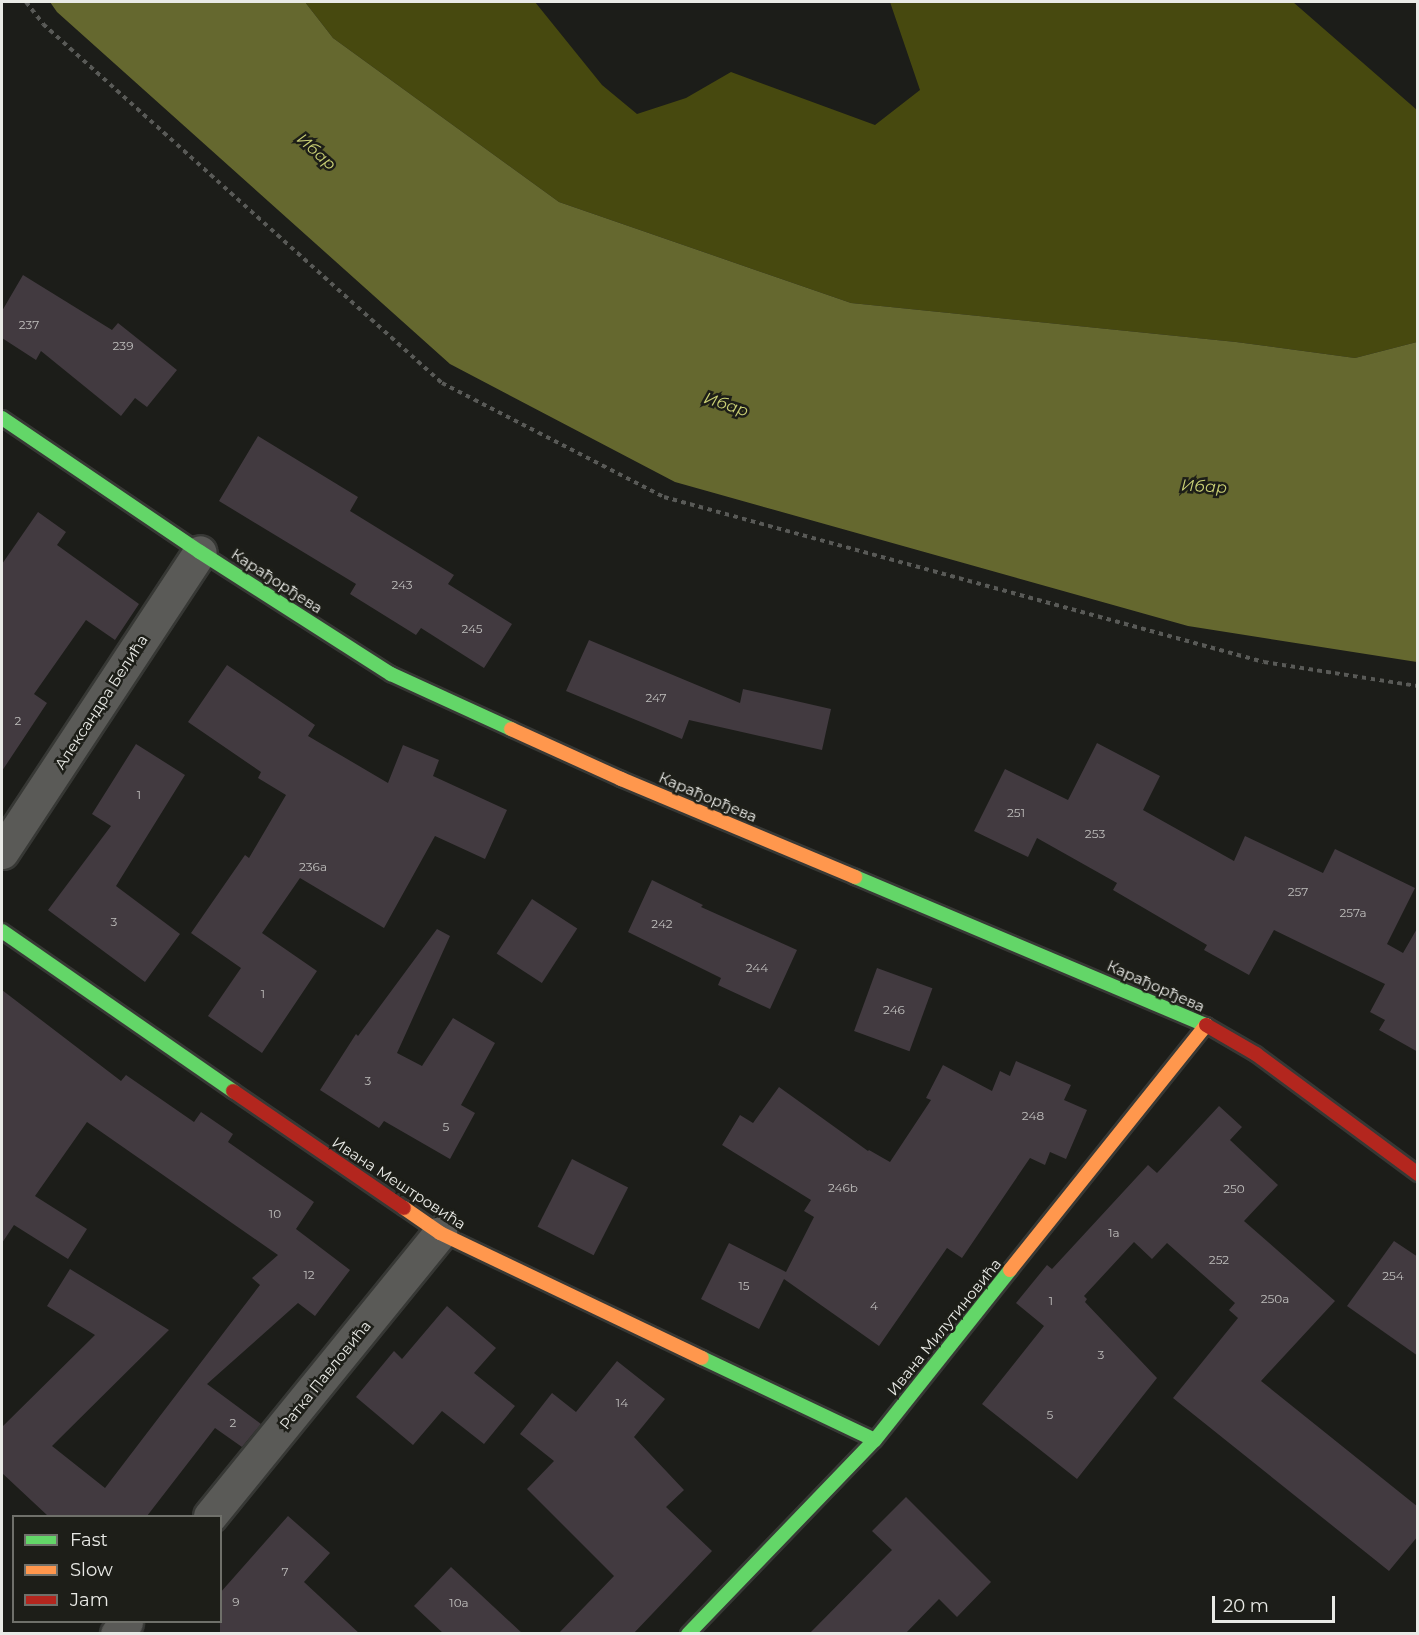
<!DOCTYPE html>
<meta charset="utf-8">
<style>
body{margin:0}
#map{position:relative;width:1419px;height:1635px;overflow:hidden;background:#1c1d19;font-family:Montserrat,sans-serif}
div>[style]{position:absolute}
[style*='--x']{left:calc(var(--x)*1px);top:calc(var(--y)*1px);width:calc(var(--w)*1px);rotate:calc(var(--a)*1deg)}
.forest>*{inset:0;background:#47490f}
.water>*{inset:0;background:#65682f}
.building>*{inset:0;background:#423a40;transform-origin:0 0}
.path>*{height:4px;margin-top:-2px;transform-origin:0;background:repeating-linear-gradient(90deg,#595a57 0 4.5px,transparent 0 9px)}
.roads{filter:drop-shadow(2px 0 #373835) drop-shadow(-2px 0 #373835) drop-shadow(0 2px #373835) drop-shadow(0 -2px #373835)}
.street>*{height:33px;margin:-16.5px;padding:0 16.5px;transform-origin:16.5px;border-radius:16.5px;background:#5a5a57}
.fast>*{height:14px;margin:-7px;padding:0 7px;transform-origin:7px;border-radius:7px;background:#63d668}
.slow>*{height:14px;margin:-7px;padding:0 7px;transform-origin:7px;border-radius:7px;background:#ff974d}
.jam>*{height:14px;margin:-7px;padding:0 7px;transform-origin:7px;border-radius:7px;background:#b3261e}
span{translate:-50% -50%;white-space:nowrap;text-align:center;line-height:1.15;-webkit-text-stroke:5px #1d1e18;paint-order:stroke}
.number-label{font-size:12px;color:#bfbebc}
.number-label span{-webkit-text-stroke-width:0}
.street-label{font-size:15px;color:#e9eae6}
.water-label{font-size:16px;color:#cad075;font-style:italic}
.frame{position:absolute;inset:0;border:3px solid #e9eae6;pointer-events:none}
.legend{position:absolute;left:12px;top:1515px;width:210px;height:108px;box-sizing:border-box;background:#1d1e18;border:2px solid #6f706a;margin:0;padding:8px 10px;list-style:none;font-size:18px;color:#e9eae6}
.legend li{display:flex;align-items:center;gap:12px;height:30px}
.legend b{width:30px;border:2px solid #6f706a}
.scale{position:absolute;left:1212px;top:1596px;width:123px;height:27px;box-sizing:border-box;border:3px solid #e9eae6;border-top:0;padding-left:8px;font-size:18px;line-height:21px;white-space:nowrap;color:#e9eae6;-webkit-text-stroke:4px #1d1e18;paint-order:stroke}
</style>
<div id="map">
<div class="forest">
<i style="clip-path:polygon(305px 2px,535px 2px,602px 85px,637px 114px,686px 98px,731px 72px,875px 125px,920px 90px,890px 2px,1293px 2px,1417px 110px,1417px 342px,1355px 358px,1236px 342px,851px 303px,559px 202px,333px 38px)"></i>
</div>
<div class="water">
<i style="clip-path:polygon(50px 2px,305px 2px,333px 38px,559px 202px,851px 303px,1236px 342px,1355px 358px,1417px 342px,1417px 662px,1188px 626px,675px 482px,450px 364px,57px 12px)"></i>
</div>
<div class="building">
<i style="clip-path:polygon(23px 275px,112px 330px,118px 323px,177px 370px,147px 407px,135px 398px,121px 416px,41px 351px,36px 360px,2px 338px,2px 311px)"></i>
<i style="clip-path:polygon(258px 436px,358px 497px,350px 511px,454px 575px,448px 584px,512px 624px,484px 668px,421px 628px,416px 635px,350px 594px,356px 584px,219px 501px)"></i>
<i style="clip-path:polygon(38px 512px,66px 532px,57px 545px,139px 604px,115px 640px,86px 620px,34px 694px,47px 703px,2px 771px,2px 564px)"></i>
<i style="clip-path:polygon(589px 640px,740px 703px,743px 689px,831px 709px,822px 750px,689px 720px,682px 739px,566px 691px)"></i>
<i style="clip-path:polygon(227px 665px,315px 725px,308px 736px,388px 783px,403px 745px,439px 760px,433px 776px,507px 810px,485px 859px,435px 836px,384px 928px,300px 878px,262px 933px,317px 971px,262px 1053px,208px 1016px,241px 968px,191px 933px,245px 855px,249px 858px,286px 795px,258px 778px,261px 772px,188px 722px)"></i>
<i style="clip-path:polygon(1097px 743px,1160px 776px,1143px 810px,1234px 861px,1245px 836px,1323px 873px,1335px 849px,1415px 888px,1387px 944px,1403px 953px,1418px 927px,1418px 1052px,1379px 1030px,1385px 1020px,1370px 1012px,1385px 984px,1274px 930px,1249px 975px,1204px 950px,1207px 945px,1113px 890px,1117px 883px,1037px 838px,1028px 857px,974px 831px,1005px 769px,1068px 800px)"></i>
<i style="clip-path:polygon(136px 744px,185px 775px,116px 886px,180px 934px,145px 982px,48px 910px,111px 826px,92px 814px)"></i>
<i style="clip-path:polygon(652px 880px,703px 905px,701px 907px,797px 950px,770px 1009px,718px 985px,721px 978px,628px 932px)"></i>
<i style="left:532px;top:899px;width:54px;height:65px;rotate:33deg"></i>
<i style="clip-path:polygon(437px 929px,450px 936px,397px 1053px,422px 1066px,453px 1018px,495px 1043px,461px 1105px,475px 1113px,450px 1159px,384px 1121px,379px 1128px,320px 1090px,356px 1034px,358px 1036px)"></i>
<i style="left:877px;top:968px;width:59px;height:67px;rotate:20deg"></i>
<i style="clip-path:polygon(2px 990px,121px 1081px,126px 1075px,194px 1122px,201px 1112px,233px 1134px,228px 1142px,314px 1202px,296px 1229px,350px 1270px,315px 1316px,298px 1303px,207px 1384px,261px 1424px,242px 1447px,215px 1428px,147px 1516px,48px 1516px,2px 1473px,2px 1427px,95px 1335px,47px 1306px,70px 1269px,169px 1330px,52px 1446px,105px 1488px,260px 1285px,252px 1278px,278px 1255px,87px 1122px,35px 1196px,87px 1229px,68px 1259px,14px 1225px,2px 1243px)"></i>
<i style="clip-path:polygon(1016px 1061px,1071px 1085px,1064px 1100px,1087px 1110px,1066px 1159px,1050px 1152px,1045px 1165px,1030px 1158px,962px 1258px,947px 1248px,879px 1346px,784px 1279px,759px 1329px,701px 1299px,729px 1243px,786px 1272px,814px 1217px,804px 1211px,811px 1200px,722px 1145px,740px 1115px,753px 1123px,779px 1087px,868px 1151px,869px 1150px,890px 1162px,931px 1100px,926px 1098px,943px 1065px,992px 1091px,1000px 1071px,1010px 1076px)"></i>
<i style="clip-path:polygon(1219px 1106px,1242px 1127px,1230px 1140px,1278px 1185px,1244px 1221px,1335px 1301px,1261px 1381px,1418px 1507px,1418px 1536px,1389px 1571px,1173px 1398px,1238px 1318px,1229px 1310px,1235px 1303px,1167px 1243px,1152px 1259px,1134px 1242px,1084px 1296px,1087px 1299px,1085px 1302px,1157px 1378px,1077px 1479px,982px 1404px,1044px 1326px,1016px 1303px,1047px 1265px,1052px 1269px,1148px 1165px,1157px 1173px)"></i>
<i style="left:572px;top:1159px;width:63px;height:76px;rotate:27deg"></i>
<i style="clip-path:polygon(1394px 1241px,1418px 1257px,1418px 1356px,1347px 1306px)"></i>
<i style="clip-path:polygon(447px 1306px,496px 1348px,474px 1373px,515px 1406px,484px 1444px,442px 1411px,413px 1445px,356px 1397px,394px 1351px,402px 1359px)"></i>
<i style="clip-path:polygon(617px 1361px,665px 1399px,634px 1437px,684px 1490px,666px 1507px,712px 1551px,633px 1634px,558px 1634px,614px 1576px,527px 1489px,554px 1461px,520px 1434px,552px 1393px,576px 1412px)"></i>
<i style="clip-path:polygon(906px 1497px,991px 1582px,957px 1617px,939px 1599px,905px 1634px,809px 1634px,892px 1550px,872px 1531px)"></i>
<i style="clip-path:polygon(288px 1516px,330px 1553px,304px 1582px,360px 1634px,220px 1634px,220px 1593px)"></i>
<i style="clip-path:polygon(451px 1567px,523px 1634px,444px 1634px,414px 1606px)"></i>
</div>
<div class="path">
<i style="--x:26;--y:2;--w:28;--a:52"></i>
<i style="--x:43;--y:24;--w:537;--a:41.98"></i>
<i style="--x:442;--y:383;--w:250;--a:27.2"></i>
<i style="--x:664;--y:497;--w:622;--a:15.38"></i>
<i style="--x:1264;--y:662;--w:156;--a:8.9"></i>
</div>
<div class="roads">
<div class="street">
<i style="--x:2;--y:852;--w:359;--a:-56.6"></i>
<i style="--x:210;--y:1516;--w:365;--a:-50.9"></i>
<i style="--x:117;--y:1634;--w:15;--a:-53"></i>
</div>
<div class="fast">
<i style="--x:2;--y:418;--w:239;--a:34.1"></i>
<i style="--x:200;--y:552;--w:227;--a:32.6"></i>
<i style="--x:391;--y:674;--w:132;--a:24.6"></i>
<i style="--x:855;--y:877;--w:381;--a:22.9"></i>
<i style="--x:2;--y:931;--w:281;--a:34.7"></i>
<i style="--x:702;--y:1358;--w:191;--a:25.4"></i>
<i style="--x:688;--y:1634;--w:269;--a:-46.1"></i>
<i style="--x:875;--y:1440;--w:217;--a:-51.5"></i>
</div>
<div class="slow">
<i style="--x:511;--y:729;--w:121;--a:24.4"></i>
<i style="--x:621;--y:779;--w:254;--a:22.7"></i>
<i style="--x:404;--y:1208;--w:44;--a:34.8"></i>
<i style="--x:440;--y:1233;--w:290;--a:25.5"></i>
<i style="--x:1010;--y:1270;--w:314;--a:-51.3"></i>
</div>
<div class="jam">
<i style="--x:1206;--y:1025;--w:58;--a:30.1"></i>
<i style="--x:1256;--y:1054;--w:202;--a:36.5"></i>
<i style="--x:233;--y:1091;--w:207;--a:34.4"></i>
</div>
</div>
<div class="number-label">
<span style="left:29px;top:325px">237</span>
<span style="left:123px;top:346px">239</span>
<span style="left:402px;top:585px">243</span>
<span style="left:472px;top:629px">245</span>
<span style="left:656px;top:698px">247</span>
<span style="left:18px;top:721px">2</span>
<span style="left:139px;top:795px">1</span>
<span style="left:1016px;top:813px">251</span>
<span style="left:1095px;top:834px">253</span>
<span style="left:313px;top:867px">236a</span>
<span style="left:1298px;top:892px">257</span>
<span style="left:1353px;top:913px">257a</span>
<span style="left:114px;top:922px">3</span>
<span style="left:662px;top:924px">242</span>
<span style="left:757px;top:968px">244</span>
<span style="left:263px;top:994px">1</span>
<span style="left:894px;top:1010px">246</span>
<span style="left:368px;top:1081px">3</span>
<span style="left:1033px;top:1116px">248</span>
<span style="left:446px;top:1127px">5</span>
<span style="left:843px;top:1188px">246b</span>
<span style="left:1234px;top:1189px">250</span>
<span style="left:275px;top:1214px">10</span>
<span style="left:1114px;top:1233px">1a</span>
<span style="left:1219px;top:1260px">252</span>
<span style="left:309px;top:1275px">12</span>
<span style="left:1393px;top:1276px">254</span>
<span style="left:744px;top:1286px">15</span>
<span style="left:1275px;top:1299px">250a</span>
<span style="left:1051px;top:1301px">1</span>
<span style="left:874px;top:1306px">4</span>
<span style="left:1101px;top:1355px">3</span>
<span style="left:622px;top:1403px">14</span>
<span style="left:1050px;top:1415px">5</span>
<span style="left:233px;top:1423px">2</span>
<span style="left:285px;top:1572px">7</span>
<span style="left:236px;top:1602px">9</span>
<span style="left:459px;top:1603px">10a</span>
</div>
<div class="street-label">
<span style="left:277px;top:581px;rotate:33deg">Карађорђева</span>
<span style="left:101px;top:702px;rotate:-57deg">Александра Белића</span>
<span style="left:708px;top:797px;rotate:23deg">Карађорђева</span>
<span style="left:1156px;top:986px;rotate:24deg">Карађорђева</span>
<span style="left:399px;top:1183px;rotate:33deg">Ивана Мештровића</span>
<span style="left:944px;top:1327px;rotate:-51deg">Ивана Милутиновића</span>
<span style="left:325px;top:1375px;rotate:-51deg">Ратка Павловића</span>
</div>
<div class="water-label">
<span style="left:316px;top:152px;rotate:42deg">Ибар</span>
<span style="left:726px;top:405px;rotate:18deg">Ибар</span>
<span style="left:1204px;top:487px;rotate:3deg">Ибар</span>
</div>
<div class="frame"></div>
<ul class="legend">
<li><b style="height:8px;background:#63d668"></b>Fast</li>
<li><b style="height:8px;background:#ff974d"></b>Slow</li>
<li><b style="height:8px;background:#b3261e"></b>Jam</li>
</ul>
<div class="scale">20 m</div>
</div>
